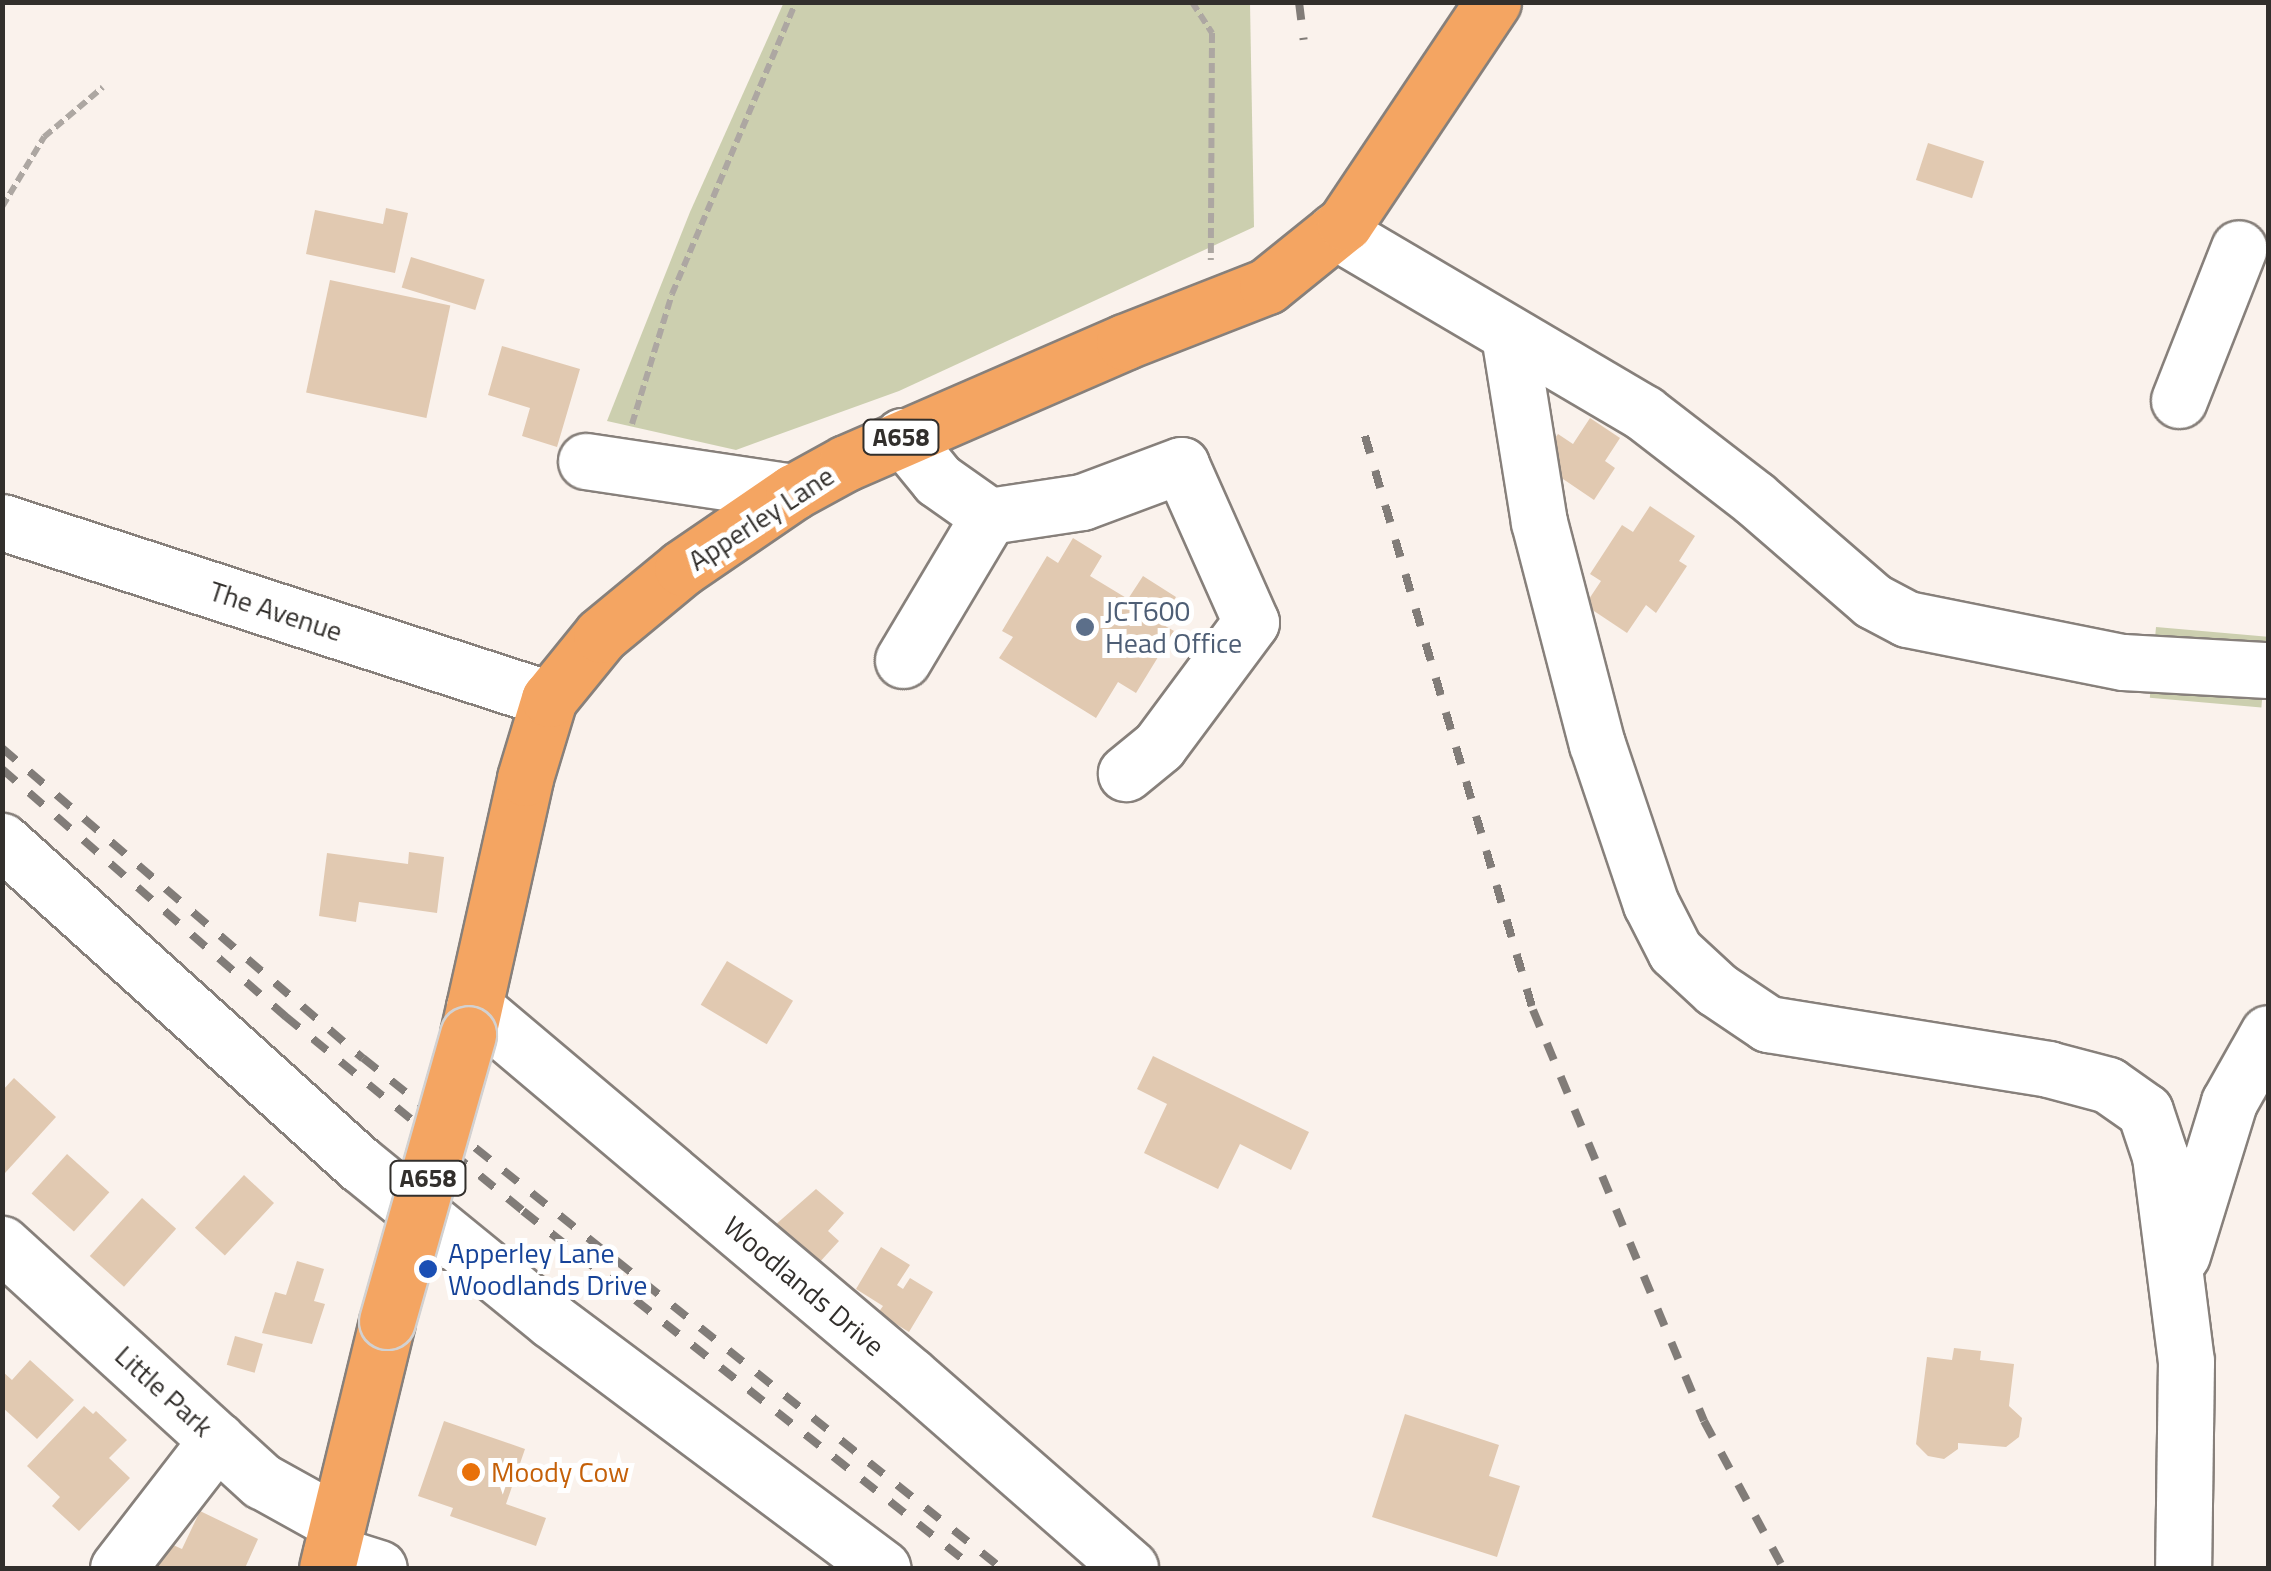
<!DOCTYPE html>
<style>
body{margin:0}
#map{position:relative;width:2271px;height:1571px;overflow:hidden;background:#faf2ec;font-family:"Titillium Web",sans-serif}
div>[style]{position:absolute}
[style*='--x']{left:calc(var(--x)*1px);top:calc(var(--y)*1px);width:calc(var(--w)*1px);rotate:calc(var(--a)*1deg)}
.green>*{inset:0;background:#cccfaf;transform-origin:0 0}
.building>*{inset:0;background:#e1c9b1;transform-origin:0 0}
.path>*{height:6px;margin-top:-3px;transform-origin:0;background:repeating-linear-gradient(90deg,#ada7a2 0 10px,transparent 0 15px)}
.roads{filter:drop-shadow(2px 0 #87807b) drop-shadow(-2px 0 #87807b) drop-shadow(0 2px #87807b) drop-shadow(0 -2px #87807b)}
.minor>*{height:55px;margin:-27.5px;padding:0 27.5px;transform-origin:27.5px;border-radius:27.5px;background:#fff}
.highway>*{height:55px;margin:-27.5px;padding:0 27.5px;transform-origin:27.5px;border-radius:27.5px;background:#f4a562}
.rail>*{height:8px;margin-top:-4px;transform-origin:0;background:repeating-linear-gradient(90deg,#817c78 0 18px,transparent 0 36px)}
.bridges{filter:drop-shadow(2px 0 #d2d1d1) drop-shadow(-2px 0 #d2d1d1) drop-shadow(0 2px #d2d1d1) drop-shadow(0 -2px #d2d1d1)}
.highway-bridge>*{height:55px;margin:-27.5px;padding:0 27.5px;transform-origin:27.5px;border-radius:27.5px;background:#f4a562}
.dots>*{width:28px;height:28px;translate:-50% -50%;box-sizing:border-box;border:5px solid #fff;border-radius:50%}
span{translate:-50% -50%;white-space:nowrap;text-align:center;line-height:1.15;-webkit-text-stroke:10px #fff;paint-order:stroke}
.shield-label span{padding:2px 8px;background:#fff;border:2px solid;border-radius:8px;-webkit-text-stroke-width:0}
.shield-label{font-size:25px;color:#322f2c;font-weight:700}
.street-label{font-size:28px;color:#322f2c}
.service-label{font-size:28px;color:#4e5e75}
.left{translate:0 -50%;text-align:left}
.transit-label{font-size:28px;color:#164399}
.food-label{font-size:28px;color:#c56008}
.frame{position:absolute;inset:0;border:5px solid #322f2c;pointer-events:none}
</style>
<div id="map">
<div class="green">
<i style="clip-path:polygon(784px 2px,1250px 3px,1254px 227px,899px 391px,736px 450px,607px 421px,690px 212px)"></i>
<i style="left:2156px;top:627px;width:112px;height:71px;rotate:5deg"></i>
</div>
<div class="building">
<i style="left:1928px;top:143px;width:59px;height:39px;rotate:18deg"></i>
<i style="clip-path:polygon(386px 208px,408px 213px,395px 273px,306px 254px,315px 210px,383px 224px)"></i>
<i style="left:411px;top:257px;width:77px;height:32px;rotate:17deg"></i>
<i style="left:330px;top:280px;width:123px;height:115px;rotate:12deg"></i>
<i style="clip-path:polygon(502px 346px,580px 369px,557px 447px,522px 436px,530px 408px,488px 395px)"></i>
<i style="clip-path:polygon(1590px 418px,1620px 438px,1605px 461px,1615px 468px,1594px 500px,1538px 462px,1558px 434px,1573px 444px)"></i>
<i style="clip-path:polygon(1650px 506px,1695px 536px,1679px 561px,1687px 566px,1656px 613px,1646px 605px,1627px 633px,1585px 605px,1601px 581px,1590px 574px,1622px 525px,1633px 532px)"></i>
<i style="clip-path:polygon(1073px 538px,1102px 556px,1090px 576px,1128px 599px,1143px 576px,1176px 597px,1160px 623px,1174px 631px,1136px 693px,1118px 682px,1096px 718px,999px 658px,1013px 637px,1002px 631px,1047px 556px,1058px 563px)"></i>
<i style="clip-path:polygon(409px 852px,444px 857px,437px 913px,359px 902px,356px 922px,319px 916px,327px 853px,408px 864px)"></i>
<i style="left:727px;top:961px;width:77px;height:51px;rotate:31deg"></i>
<i style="clip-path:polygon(1153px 1056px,1309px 1132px,1291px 1170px,1240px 1144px,1218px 1189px,1144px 1153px,1167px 1104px,1137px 1089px)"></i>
<i style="clip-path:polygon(14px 1078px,56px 1117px,5px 1173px,2px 1091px)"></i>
<i style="left:67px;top:1154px;width:57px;height:53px;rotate:42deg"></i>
<i style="left:244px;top:1175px;width:41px;height:72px;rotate:43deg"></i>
<i style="clip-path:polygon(816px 1189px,844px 1213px,828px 1231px,839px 1241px,818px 1264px,774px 1226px)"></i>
<i style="left:142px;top:1198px;width:46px;height:78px;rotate:42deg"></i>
<i style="clip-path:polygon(881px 1247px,910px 1265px,897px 1285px,903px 1289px,910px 1278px,933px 1292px,909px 1332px,878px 1313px,883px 1306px,856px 1289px)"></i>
<i style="clip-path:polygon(297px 1261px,324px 1269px,314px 1301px,325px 1304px,312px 1344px,262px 1333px,275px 1292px,286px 1295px)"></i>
<i style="left:235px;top:1336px;width:29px;height:30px;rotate:16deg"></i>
<i style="clip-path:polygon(1954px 1348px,1981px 1351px,1980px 1360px,2014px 1364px,2009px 1406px,2022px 1418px,2019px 1437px,2006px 1447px,1958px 1443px,1958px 1449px,1944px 1459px,1928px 1456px,1916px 1444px,1927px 1357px,1952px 1360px)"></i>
<i style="clip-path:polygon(30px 1360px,74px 1400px,37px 1439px,2px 1407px,2px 1371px,12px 1380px)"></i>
<i style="clip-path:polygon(84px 1406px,93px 1414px,96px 1411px,127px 1440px,109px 1458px,130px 1478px,79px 1531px,52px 1506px,60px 1497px,27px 1466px)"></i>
<i style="clip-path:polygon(1405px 1414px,1499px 1445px,1489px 1476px,1520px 1486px,1497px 1557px,1372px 1517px)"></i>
<i style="clip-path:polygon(444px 1421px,525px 1449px,506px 1504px,546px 1518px,536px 1546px,450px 1516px,453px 1508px,418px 1496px)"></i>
<i style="clip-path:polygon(200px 1511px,258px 1539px,245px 1568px,149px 1568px,162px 1540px,182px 1549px)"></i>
</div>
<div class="path">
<i style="--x:1192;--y:2;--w:37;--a:57"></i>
<i style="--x:1212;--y:33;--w:227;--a:90.3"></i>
<i style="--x:2;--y:207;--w:82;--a:-59"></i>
<i style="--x:44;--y:137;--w:77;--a:-40.3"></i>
<i style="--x:632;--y:424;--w:136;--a:-72.9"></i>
<i style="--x:672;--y:294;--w:317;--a:-67"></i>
</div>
<div class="roads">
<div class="minor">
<i style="--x:1335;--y:231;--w:359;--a:30.5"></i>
<i style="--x:1644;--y:413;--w:139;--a:37.7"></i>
<i style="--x:1754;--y:498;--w:157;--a:40.9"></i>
<i style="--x:1873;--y:601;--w:38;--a:28"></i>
<i style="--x:1907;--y:619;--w:220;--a:11.3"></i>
<i style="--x:2123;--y:662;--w:145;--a:3.2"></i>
<i style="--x:1509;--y:335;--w:189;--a:80.9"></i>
<i style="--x:1539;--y:522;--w:229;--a:75.4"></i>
<i style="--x:1597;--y:744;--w:169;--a:71.4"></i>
<i style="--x:1651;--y:904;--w:53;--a:62.9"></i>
<i style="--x:1675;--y:951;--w:56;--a:42.8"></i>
<i style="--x:1716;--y:989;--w:63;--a:33.9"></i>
<i style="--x:1768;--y:1024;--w:284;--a:9.1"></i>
<i style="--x:2048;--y:1069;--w:62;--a:14.9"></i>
<i style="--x:2108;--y:1085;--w:45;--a:35.1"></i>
<i style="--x:2145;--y:1111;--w:47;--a:71.6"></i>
<i style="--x:2160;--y:1156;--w:207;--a:82.8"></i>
<i style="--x:2186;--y:1361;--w:207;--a:90.8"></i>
<i style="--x:2179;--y:400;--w:163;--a:-68.5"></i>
<i style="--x:902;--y:436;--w:57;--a:50.7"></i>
<i style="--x:938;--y:480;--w:62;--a:35.2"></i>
<i style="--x:989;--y:516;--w:94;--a:-8.6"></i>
<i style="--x:1082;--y:502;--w:106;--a:-20.5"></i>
<i style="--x:1181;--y:465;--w:172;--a:66"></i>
<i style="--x:1251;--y:622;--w:154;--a:126.6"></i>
<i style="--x:1159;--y:746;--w:43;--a:140.7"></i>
<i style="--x:586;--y:461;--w:209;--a:8.5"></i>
<i style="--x:2;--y:522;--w:575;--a:17.93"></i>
<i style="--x:903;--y:660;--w:168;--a:-59.2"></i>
<i style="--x:2;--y:841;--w:484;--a:42.1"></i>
<i style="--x:361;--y:1165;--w:245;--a:39.2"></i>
<i style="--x:551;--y:1320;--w:414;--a:36.8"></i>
<i style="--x:474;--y:1007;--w:572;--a:40.18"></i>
<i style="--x:911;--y:1376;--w:291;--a:41.2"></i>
<i style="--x:2;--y:1244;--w:352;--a:42.4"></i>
<i style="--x:262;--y:1481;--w:85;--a:29"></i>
<i style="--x:2182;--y:1255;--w:160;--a:-72.9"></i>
<i style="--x:2229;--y:1102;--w:79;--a:-60.5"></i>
<i style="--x:331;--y:1553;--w:50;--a:17.4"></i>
<i style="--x:118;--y:1568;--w:162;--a:-52.3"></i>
</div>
<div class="highway">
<i style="--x:468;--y:1034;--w:262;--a:-77.4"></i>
<i style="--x:525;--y:778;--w:83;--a:-73.1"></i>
<i style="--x:549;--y:699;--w:82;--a:-50.9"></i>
<i style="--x:601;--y:635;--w:105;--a:-39.6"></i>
<i style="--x:682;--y:568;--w:135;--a:-34.4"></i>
<i style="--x:793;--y:492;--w:60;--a:-28.7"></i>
<i style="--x:846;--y:463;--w:303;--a:-23.5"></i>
<i style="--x:1124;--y:342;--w:154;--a:-21.4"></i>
<i style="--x:1267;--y:286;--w:100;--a:-38.9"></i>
<i style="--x:1345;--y:223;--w:266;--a:-56.2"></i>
<i style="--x:327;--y:1568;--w:254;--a:-76.3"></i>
</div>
</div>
<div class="rail">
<i style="--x:1299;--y:2;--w:38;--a:83"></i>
<i style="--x:1365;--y:436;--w:598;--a:73.69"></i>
<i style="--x:1533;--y:1010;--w:445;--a:67.4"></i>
<i style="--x:1704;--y:1421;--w:167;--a:61.7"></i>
<i style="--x:2;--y:748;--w:476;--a:40.7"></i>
<i style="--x:363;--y:1058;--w:817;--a:38.64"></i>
<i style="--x:2;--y:769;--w:376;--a:41.1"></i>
<i style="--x:285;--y:1016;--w:308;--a:39.3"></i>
<i style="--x:523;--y:1211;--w:575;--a:38.36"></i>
</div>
<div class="bridges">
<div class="highway-bridge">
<i style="--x:387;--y:1321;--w:298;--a:-74.2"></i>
</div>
</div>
<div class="dots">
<i style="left:1085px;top:627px;background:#5c6f8a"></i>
<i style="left:428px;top:1269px;background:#1a4fb4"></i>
<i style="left:471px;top:1472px;background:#e8710a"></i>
</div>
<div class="shield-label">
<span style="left:901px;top:437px">A658</span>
<span style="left:428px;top:1178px">A658</span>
</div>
<div class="street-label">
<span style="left:761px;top:518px;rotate:-33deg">Apperley Lane</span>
<span style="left:276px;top:611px;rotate:18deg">The Avenue</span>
<span style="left:804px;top:1286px;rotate:40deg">Woodlands Drive</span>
<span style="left:164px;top:1391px;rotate:42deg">Little Park</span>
</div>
<div class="service-label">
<span class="left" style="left:1105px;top:627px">JCT600<br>Head Office</span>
</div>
<div class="transit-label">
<span class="left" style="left:448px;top:1269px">Apperley Lane<br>Woodlands Drive</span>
</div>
<div class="food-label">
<span class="left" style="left:491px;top:1472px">Moody Cow</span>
</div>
<div class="frame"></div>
</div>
